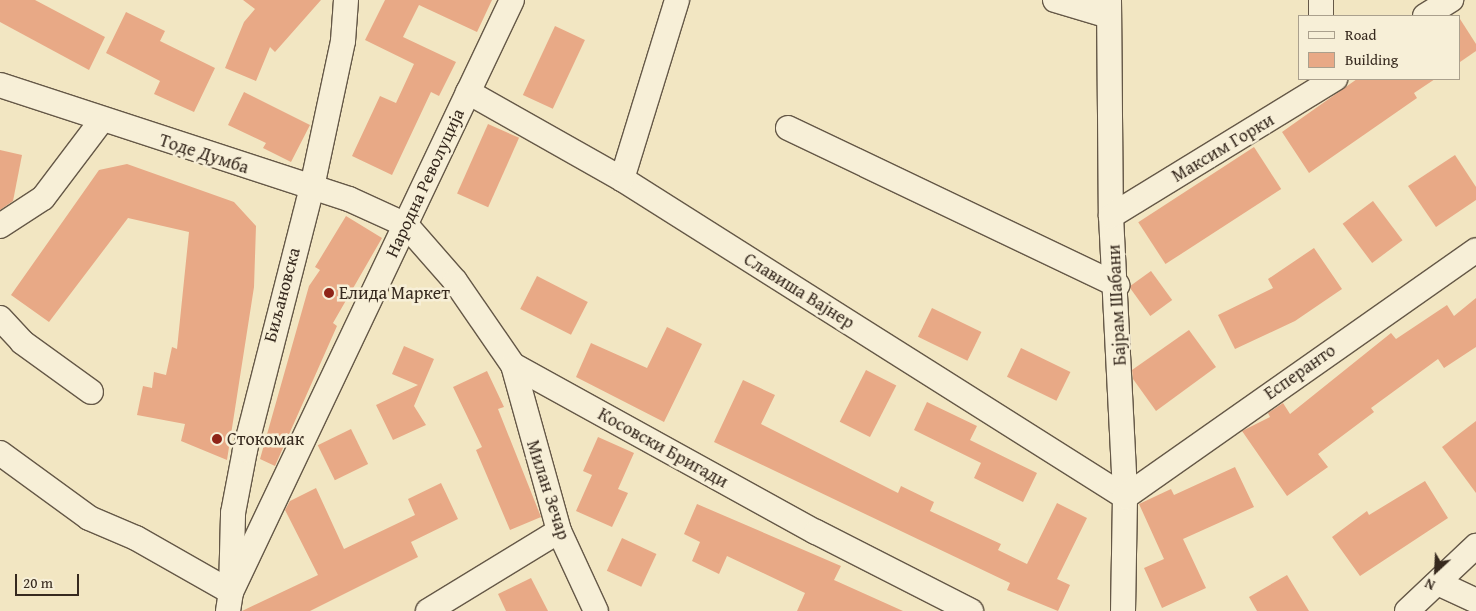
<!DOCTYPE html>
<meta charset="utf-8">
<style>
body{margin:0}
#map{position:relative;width:1476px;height:611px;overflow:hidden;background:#f2e6c2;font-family:"Gentium Book Plus",serif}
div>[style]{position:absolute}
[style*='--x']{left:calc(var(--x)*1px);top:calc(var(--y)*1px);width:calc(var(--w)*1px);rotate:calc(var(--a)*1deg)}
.building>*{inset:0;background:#e8a986;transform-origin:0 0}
.roads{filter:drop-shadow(1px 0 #655847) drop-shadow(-1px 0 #655847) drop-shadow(0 1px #655847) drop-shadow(0 -1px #655847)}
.minor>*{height:24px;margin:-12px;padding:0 12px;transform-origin:12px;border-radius:12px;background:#f7efd7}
.dots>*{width:14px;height:14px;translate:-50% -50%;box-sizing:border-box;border:2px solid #f7efd7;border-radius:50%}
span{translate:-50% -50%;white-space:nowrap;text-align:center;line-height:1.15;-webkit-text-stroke:5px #f7efd7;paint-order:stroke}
.street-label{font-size:18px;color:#36291e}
.poi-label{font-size:18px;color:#36291e}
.left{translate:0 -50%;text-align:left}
.legend{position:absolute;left:1298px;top:15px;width:162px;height:65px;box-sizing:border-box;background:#f7efd7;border:1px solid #aaa08d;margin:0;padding:6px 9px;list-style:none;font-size:15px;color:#36291e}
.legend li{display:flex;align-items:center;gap:10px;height:25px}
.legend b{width:25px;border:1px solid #aaa08d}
.north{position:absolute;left:1411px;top:546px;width:50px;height:50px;-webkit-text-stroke:4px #f7efd7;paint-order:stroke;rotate:205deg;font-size:14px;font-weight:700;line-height:20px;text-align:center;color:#36291e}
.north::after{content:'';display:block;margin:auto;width:18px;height:22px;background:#36291e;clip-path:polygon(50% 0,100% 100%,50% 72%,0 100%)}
.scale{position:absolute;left:15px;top:574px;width:64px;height:22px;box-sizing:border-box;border:2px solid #36291e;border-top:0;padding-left:6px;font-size:15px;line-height:18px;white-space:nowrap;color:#36291e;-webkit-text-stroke:4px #f7efd7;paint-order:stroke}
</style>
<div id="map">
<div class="building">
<i style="clip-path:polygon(0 0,35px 0,105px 37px,89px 70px,0 22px)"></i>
<i style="clip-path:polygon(243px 0,321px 0,275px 52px,270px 47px,256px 81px,225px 68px,244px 22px,255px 9px)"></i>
<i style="clip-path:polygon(385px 0,492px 0,477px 32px,419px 5px,403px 37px,456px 62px,439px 96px,431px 92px,392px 175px,352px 156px,380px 96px,396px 103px,414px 64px,365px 40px)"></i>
<i style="clip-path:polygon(126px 12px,165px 31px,160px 41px,215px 68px,194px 112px,154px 94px,160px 81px,106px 53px)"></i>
<i style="clip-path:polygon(1460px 19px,1476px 44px,1476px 51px,1460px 62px)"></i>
<i style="left:555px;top:26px;width:33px;height:76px;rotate:25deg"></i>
<i style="clip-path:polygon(1357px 79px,1435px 79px,1414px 93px,1417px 98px,1309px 173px,1282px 132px)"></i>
<i style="clip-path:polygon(244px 92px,310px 125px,291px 162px,263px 148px,266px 143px,228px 125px)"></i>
<i style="left:488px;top:124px;width:34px;height:76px;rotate:24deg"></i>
<i style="left:1254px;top:147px;width:50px;height:138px;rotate:57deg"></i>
<i style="clip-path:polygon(0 150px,22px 155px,13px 201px,0 210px)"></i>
<i style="clip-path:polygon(1455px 155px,1476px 187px,1476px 200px,1436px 227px,1408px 186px)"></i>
<i style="clip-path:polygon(127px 164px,234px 202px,256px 226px,254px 287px,227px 460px,181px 441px,185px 424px,137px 415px,143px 386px,152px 388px,154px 372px,166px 375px,172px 347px,177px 349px,189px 232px,128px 218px,49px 322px,11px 295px,99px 170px)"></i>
<i style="left:1373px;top:201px;width:49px;height:38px;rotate:53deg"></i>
<i style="clip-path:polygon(346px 216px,382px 238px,333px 323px,337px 326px,275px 466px,260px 459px,309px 286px,320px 270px,315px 267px)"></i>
<i style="clip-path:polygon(1314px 248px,1342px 289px,1295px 321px,1235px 349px,1218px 315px,1273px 288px,1268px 279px)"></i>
<i style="left:1151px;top:271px;width:36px;height:27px;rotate:54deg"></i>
<i style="left:537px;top:276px;width:57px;height:37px;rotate:27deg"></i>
<i style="clip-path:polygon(1476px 298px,1476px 347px,1444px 368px,1438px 359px,1371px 408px,1374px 412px,1318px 454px,1328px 467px,1287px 496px,1242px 431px,1270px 417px,1268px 413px,1283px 403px,1290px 414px,1391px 333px,1396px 339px,1447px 305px,1454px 316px)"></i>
<i style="left:932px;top:308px;width:55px;height:32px;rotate:26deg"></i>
<i style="clip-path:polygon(667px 327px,702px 344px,664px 422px,576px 377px,591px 343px,647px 368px)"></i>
<i style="clip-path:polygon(1189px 330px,1216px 367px,1156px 411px,1133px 379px,1132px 370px)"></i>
<i style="clip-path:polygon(404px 346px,434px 359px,414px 406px,426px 425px,393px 440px,376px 405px,418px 385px,392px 374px)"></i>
<i style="left:1021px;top:348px;width:55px;height:32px;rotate:26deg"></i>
<i style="left:866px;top:370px;width:34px;height:58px;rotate:27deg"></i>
<i style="clip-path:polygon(487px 371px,504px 407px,498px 409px,541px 517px,510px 530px,476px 450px,482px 447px,453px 387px)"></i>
<i style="clip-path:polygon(743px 380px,775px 395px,761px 424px,898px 493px,901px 486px,934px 502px,930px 511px,1001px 544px,998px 550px,1027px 564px,1057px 503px,1087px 518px,1057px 579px,1070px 585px,1058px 611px,1007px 590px,1010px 583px,714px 442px)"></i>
<i style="clip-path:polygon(927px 402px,977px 426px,970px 440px,1037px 473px,1023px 502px,974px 478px,981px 463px,914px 430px)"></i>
<i style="clip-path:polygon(1476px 421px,1476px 493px,1442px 447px)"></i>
<i style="left:351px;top:429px;width:39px;height:37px;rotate:64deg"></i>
<i style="clip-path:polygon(598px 437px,634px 453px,618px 489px,628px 493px,612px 527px,576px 511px,592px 475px,583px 471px)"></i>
<i style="clip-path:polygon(1235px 467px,1254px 507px,1183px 539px,1206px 588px,1162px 608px,1144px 568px,1164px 559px,1139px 504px,1171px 489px,1174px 495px)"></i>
<i style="clip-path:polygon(1425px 481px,1448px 518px,1360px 576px,1332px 537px,1367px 511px,1369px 515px)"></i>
<i style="clip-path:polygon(441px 483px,458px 519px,411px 542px,418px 557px,310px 611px,242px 611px,318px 575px,285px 510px,290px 501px,316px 488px,344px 549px,415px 515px,408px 499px)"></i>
<i style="clip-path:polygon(697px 504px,841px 566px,834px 580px,903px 611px,797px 611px,805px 593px,727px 556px,719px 574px,692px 561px,700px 542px,684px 534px)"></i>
<i style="left:622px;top:538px;width:38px;height:36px;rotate:25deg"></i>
<i style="clip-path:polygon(1287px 575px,1309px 611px,1257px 611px,1249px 597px)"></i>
<i style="clip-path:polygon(531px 578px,548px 611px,506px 611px,498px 594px)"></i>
</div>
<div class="roads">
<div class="minor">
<i style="--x:1055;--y:0;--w:56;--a:16.5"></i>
<i style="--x:1109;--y:0;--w:216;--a:89.5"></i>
<i style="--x:1111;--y:216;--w:281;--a:87.1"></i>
<i style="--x:1125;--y:497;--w:114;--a:91"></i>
<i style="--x:1321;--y:16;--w:16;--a:-90"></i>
<i style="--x:1425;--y:16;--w:31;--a:-32"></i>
<i style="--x:0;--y:85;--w:367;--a:18.1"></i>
<i style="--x:349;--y:199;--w:63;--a:24.5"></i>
<i style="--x:406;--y:225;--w:74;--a:48.8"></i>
<i style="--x:455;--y:281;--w:102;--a:55.4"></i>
<i style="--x:513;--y:365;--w:346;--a:28.9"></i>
<i style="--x:816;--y:532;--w:174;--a:27"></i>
<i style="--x:468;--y:92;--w:177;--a:29.5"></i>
<i style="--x:622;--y:179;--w:595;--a:32.3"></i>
<i style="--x:788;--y:128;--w:365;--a:25.5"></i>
<i style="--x:622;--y:179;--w:187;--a:-72.9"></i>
<i style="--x:1111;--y:216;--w:263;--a:-31.5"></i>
<i style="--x:0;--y:226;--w:51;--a:-33.1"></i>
<i style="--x:43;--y:198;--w:98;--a:-52.9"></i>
<i style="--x:0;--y:318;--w:33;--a:47"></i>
<i style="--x:22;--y:342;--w:85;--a:35.9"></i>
<i style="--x:513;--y:365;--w:172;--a:74.5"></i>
<i style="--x:559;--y:531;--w:88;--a:65.2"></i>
<i style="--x:0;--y:453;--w:110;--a:36.1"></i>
<i style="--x:89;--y:518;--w:51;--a:23.1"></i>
<i style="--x:136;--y:538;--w:109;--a:29.6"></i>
<i style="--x:231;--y:592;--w:79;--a:-88.5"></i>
<i style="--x:233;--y:513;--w:64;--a:-79.2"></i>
<i style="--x:245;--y:450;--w:271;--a:-75.7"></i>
<i style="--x:312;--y:187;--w:149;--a:-78"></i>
<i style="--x:343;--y:41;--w:41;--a:-85.8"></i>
<i style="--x:1125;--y:497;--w:429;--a:-35.1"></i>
<i style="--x:1440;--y:584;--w:40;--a:25"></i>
<i style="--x:228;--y:611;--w:19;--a:-81"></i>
<i style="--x:231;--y:592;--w:655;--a:-64.61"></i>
<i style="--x:428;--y:611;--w:153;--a:-31.4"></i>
<i style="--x:1407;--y:611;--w:95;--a:-43.3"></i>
</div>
</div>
<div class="dots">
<i style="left:329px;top:293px;background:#8f2418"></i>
<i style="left:217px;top:439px;background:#8f2418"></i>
</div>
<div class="street-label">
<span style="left:1223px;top:148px;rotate:-31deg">Максим Горки</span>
<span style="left:204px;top:154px;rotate:18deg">Тоде Думба</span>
<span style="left:425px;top:183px;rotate:-65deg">Народна Револуција</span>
<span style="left:799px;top:291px;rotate:32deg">Славиша Вајнер</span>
<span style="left:282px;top:295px;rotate:-75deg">Биљановска</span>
<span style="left:1117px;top:305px;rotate:-93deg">Бајрам Шабани</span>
<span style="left:1300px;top:372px;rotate:-35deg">Есперанто</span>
<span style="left:663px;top:448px;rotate:29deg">Косовски Бригади</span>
<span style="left:548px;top:490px;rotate:72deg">Милан Зечар</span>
</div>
<div class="poi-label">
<span class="left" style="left:339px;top:293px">Елида Маркет</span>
<span class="left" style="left:227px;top:439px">Стокомак</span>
</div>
<ul class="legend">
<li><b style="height:6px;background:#f7efd7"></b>Road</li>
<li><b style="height:14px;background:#e8a986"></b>Building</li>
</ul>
<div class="north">N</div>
<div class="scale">20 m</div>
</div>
